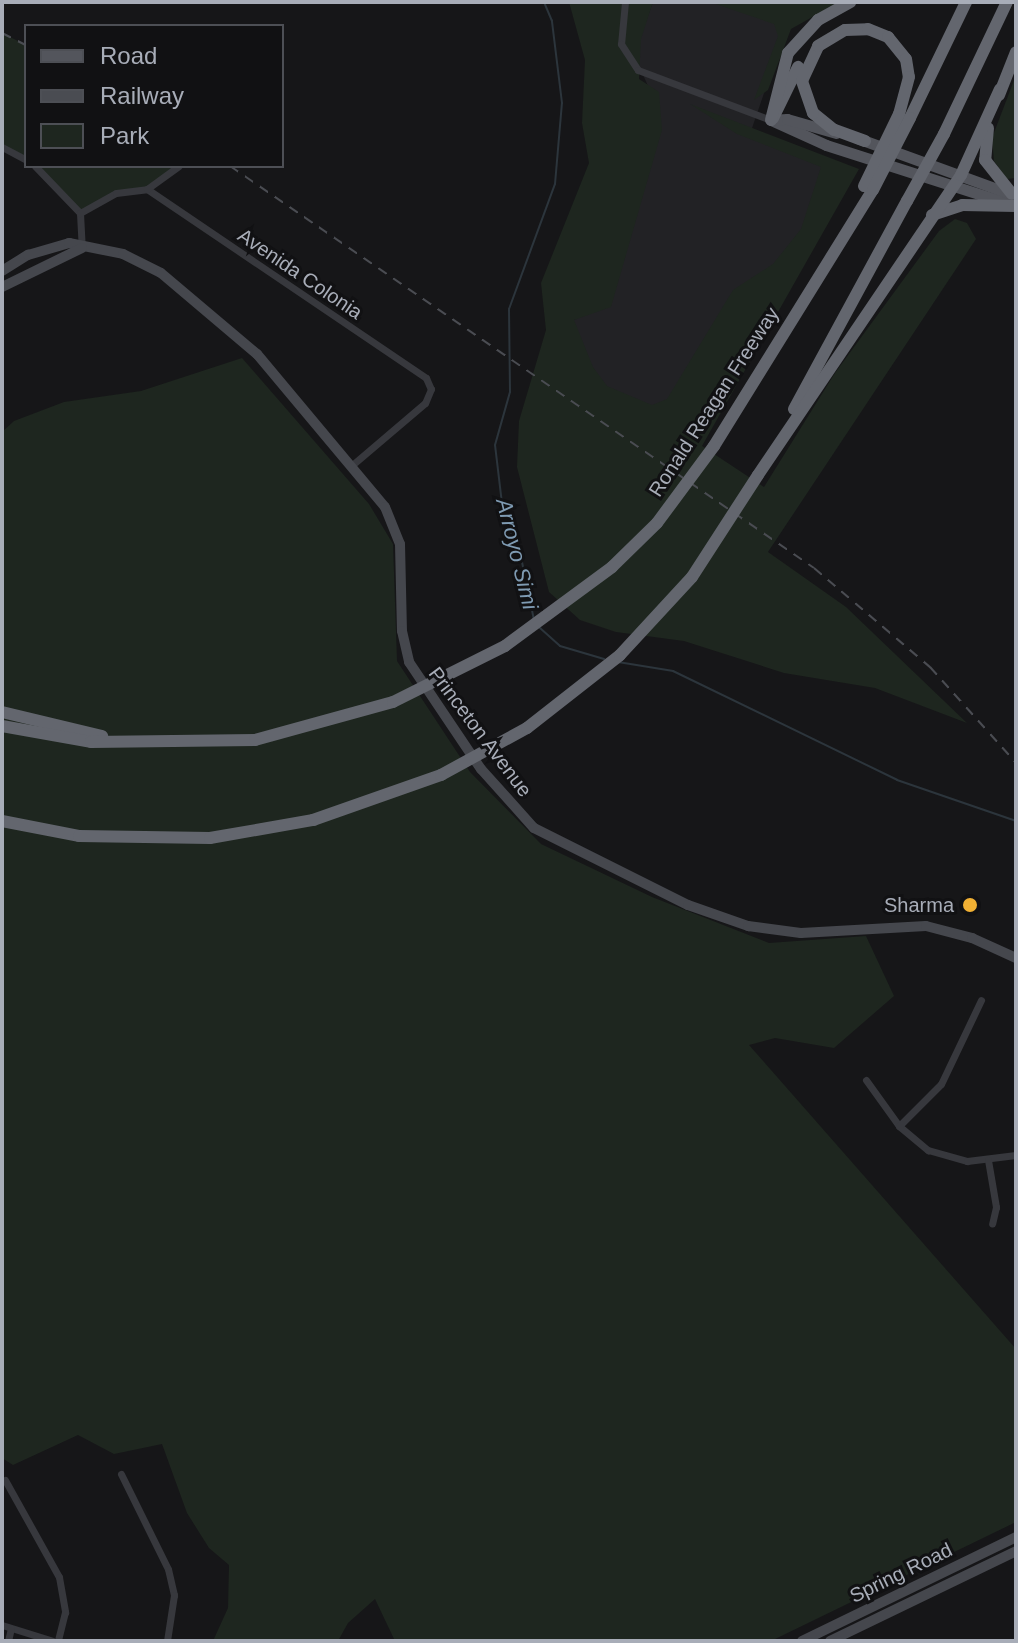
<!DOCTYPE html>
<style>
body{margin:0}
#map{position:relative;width:1018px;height:1643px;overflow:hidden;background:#161618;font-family:Helvetica,sans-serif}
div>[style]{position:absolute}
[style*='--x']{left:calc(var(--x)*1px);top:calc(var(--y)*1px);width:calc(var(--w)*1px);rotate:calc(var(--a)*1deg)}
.built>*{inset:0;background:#222225}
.green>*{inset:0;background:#1e261f}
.stream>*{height:2px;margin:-1px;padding:0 1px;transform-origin:1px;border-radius:1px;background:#2c353c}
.street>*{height:7px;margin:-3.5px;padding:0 3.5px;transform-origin:3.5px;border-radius:3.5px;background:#37383d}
.secondary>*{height:10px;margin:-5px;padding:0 5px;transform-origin:5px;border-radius:5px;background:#45474d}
.primary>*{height:11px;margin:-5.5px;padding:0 5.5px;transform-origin:5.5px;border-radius:5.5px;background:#53555c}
.highway>*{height:12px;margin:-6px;padding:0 6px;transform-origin:6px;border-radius:6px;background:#63666e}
.rail>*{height:2px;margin-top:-1px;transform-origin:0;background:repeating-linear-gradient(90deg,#4a4c52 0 10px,transparent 0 18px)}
.highway-bridge>*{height:12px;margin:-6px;padding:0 6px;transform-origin:6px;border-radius:6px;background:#63666e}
.dots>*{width:22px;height:22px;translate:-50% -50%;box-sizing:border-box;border:4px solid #111113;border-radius:50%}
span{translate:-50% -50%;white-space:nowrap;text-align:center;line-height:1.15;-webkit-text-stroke:6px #111113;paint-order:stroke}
.street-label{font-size:20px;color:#a8adb8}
.poi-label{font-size:20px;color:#a8adb8}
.right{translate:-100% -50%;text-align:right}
.water-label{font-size:22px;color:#7f9bb3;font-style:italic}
.frame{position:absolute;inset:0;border:4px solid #a8adb8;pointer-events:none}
.legend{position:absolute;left:24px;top:24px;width:260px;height:144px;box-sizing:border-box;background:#111113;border:2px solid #4d4f55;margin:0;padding:10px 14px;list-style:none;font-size:24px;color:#a8adb8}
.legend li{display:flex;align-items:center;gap:16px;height:40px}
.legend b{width:40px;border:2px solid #4d4f55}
</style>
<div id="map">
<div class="built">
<i style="clip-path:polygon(653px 2px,717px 2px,787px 26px,750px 134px,831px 167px,804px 235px,656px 424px,601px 390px,571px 321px,606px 305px,654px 99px,634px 55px)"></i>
</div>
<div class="green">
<i style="clip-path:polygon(569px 2px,653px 2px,641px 39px,639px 79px,659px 92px,662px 130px,611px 307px,574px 320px,593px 367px,607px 386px,652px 405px,667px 399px,733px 290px,773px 264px,801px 229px,821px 167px,737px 134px,690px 104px,859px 169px,702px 446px,764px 487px,835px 373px,939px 231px,955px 219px,967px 223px,976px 239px,768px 552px,846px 607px,967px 723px,875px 688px,784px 673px,684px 641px,616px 632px,580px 620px,549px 592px,517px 467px,519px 421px,546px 330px,541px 283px,589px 163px,582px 123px,585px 60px)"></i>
<i style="clip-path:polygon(710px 2px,839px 2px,791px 29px,768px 90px,754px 100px,778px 36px,774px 24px)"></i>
<i style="clip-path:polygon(2px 33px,26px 45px,26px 160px,2px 147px)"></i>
<i style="clip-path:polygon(1016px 75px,1016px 178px,1007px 179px,994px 161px,992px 138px)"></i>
<i style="clip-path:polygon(35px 166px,179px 166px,147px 189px,129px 189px,80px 213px)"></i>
<i style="clip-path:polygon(242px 358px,369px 504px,393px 544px,397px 661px,470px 772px,541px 844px,652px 897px,769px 943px,866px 936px,894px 996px,834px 1048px,775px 1038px,749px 1045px,1016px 1349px,1016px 1522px,771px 1641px,395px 1641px,375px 1599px,348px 1623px,338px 1641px,213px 1641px,228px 1608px,229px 1565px,209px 1548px,187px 1513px,162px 1444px,114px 1454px,78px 1435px,13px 1465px,2px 1458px,2px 432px,14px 421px,64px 402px,141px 391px)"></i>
</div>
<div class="stream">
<i style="--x:534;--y:620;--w:59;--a:-101.7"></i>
<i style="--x:522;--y:562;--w:53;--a:-110.8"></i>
<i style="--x:503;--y:512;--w:67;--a:-96.8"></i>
<i style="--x:495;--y:445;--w:55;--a:-74.2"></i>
<i style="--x:510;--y:392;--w:83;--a:-90.7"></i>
<i style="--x:509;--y:309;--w:133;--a:-69.8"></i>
<i style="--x:555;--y:184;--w:81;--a:-85.1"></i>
<i style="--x:562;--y:103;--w:83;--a:-97"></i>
<i style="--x:552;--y:21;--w:21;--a:-113"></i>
<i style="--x:540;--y:628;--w:27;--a:42"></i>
<i style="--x:560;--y:646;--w:46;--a:16.5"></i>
<i style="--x:618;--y:662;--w:56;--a:9.3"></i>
<i style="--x:673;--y:671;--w:249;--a:25.9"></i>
<i style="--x:897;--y:780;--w:126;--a:19"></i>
</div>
<div class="street">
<i style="--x:625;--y:2;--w:42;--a:95.4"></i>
<i style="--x:621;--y:44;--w:31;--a:57"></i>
<i style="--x:638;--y:70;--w:142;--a:20.6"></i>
<i style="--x:2;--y:147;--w:27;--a:28"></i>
<i style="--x:35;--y:166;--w:65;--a:46.2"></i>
<i style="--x:80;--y:213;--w:35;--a:87"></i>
<i style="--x:147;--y:189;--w:337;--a:34.1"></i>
<i style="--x:426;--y:378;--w:12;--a:66"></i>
<i style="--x:431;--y:389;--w:15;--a:113"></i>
<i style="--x:425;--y:403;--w:97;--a:139.6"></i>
<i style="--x:80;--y:213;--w:41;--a:-29.1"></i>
<i style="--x:116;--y:193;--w:31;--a:-7"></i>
<i style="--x:147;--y:189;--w:39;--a:-36"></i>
<i style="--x:866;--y:1080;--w:57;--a:54.3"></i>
<i style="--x:899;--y:1126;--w:38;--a:40"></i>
<i style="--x:928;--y:1150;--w:41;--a:15.8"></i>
<i style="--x:967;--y:1161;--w:49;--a:-7"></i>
<i style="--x:899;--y:1126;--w:59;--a:-45"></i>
<i style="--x:941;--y:1084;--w:93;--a:-64.5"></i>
<i style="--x:988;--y:1160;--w:48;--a:80.3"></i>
<i style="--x:996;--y:1207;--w:17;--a:103"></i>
<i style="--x:121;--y:1474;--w:106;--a:63.7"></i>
<i style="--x:168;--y:1569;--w:27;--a:77"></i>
<i style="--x:174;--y:1595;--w:47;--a:98.7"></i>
<i style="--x:5;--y:1480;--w:111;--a:60.9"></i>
<i style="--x:59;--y:1577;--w:36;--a:80"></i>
<i style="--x:65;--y:1612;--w:30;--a:104"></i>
<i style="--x:2;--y:1625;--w:53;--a:17.4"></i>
<i style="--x:8;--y:1641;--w:13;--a:-77"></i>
</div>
<div class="secondary">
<i style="--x:2;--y:271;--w:31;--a:-32"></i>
<i style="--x:28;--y:255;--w:43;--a:-16.3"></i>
<i style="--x:69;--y:243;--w:55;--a:11.5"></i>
<i style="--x:123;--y:254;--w:42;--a:26.6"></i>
<i style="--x:161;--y:273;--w:126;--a:40.2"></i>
<i style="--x:257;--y:354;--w:199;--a:50.1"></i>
<i style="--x:385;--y:507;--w:40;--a:68"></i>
<i style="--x:400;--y:544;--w:87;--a:88.7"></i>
<i style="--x:402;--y:631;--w:32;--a:77"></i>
<i style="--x:409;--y:662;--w:129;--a:56.1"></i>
<i style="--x:481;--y:769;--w:79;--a:48.1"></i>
<i style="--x:534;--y:828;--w:172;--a:26.6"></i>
<i style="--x:688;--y:905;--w:64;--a:19.3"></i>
<i style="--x:748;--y:926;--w:53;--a:7.5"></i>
<i style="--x:801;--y:933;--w:125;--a:-3.2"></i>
<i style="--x:926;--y:926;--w:48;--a:14.6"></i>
<i style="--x:972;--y:938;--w:48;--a:24.4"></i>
<i style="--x:2;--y:287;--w:89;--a:-26"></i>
<i style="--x:802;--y:1641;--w:238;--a:-25.9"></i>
<i style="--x:830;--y:1641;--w:207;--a:-25.8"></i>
</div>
<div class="primary">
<i style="--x:771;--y:120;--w:60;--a:24.4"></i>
<i style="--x:826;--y:145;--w:190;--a:17.8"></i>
<i style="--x:771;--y:120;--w:16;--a:-4"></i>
<i style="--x:787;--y:119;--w:51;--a:15.9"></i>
<i style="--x:857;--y:138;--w:167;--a:20"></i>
</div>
<div class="highway">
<i style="--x:999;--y:95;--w:46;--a:-68.4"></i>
<i style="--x:773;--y:118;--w:57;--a:-63.9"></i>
<i style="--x:910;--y:118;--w:129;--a:-64.2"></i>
<i style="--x:771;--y:120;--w:69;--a:-75.8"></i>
<i style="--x:788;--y:53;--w:45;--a:-47.7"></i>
<i style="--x:818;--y:20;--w:37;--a:-29"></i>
<i style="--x:988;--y:128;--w:32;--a:95"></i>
<i style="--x:985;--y:160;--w:43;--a:51.5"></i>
<i style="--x:944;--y:134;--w:146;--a:-64.5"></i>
<i style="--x:865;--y:141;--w:33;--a:-160"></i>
<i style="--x:834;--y:130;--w:27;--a:-141"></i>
<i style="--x:813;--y:113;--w:34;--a:-109"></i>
<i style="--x:802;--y:81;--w:38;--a:-65"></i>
<i style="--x:818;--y:46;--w:31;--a:-31"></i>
<i style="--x:845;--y:30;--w:23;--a:-2"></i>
<i style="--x:868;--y:29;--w:22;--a:22"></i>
<i style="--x:888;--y:37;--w:28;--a:51"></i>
<i style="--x:906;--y:59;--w:18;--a:81"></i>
<i style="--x:909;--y:77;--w:38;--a:105"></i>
<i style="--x:932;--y:215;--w:32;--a:-18"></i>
<i style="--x:962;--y:205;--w:54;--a:1.1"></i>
<i style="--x:794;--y:409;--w:237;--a:-61.5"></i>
<i style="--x:714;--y:446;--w:301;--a:-58.2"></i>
<i style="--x:758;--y:475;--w:362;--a:-55.9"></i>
<i style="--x:961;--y:175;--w:94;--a:-65.6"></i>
<i style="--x:2;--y:712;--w:103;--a:13.5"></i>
<i style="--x:2;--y:726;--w:90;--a:10.2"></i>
<i style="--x:91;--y:742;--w:164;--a:-0.7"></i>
<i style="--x:2;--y:821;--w:78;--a:11"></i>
<i style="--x:79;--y:836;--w:131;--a:0.9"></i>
<i style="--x:210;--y:838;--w:105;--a:-9.9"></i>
<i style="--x:313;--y:820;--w:136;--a:-19.4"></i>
</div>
<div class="rail">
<i style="--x:2;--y:33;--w:27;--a:27"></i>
<i style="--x:230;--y:166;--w:709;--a:34.54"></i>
<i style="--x:814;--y:568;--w:153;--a:40.5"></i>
<i style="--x:930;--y:667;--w:129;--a:48.1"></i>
</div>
<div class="highway-bridge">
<i style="--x:864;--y:186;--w:80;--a:-64.1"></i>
<i style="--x:873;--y:190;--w:81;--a:-62.8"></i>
<i style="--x:907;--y:201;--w:77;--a:-61.1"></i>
<i style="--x:255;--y:740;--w:143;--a:-15.4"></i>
<i style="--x:393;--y:702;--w:125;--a:-26.6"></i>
<i style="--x:505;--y:646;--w:133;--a:-36.4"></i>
<i style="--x:612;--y:567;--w:63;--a:-44.4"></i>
<i style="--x:657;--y:523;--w:96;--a:-53.5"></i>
<i style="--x:441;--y:775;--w:98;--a:-28.7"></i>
<i style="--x:527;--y:728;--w:118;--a:-38.1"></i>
<i style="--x:620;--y:655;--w:106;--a:-47.3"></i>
<i style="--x:692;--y:577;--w:121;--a:-57.1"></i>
</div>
<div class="dots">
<i style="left:970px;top:905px;background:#f2b134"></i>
</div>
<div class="street-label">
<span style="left:300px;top:274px;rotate:34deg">Avenida Colonia</span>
<span style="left:714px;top:402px;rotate:-57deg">Ronald Reagan Freeway</span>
<span style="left:480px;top:732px;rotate:53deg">Princeton Avenue</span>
<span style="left:901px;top:1573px;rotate:-26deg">Spring Road</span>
</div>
<div class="poi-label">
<span class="right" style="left:954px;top:905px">Sharma</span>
</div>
<div class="water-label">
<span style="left:517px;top:554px;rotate:76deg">Arroyo Simi</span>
</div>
<div class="frame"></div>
<ul class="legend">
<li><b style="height:10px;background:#53555c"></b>Road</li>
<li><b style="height:10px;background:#4a4c52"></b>Railway</li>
<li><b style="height:22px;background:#1e261f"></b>Park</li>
</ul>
</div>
